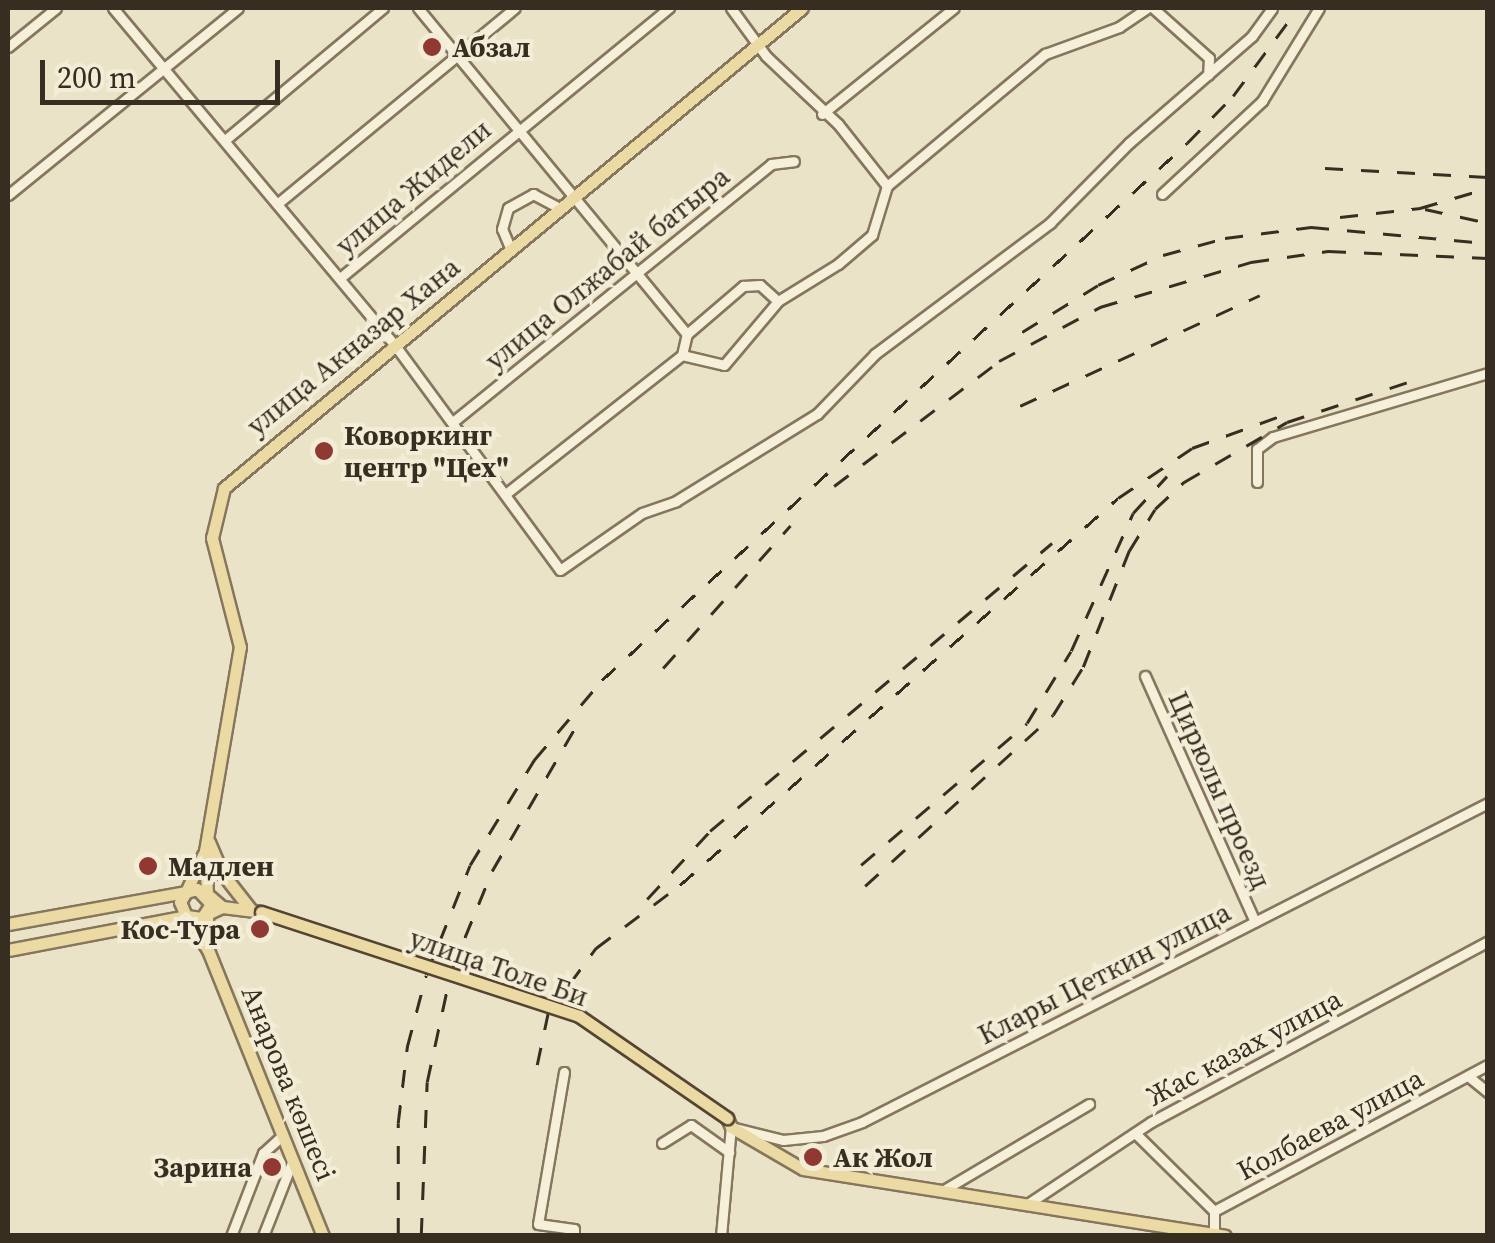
<!DOCTYPE html>
<meta charset="utf-8">
<style>
body{margin:0}
#map{position:relative;width:1495px;height:1243px;overflow:hidden;background:#ebe3c7;font-family:"Source Serif 4",serif}
div>[style]{position:absolute}
[style*='--x']{left:calc(var(--x)*1px);top:calc(var(--y)*1px);width:calc(var(--w)*1px);rotate:calc(var(--a)*1deg)}
.roads{filter:drop-shadow(2px 0 #86765e) drop-shadow(-2px 0 #86765e) drop-shadow(0 2px #86765e) drop-shadow(0 -2px #86765e)}
.minor>*{height:9px;margin:-4.5px;padding:0 4.5px;transform-origin:4.5px;border-radius:4.5px;background:#f6f0da}
.major>*{height:11px;margin:-5.5px;padding:0 5.5px;transform-origin:5.5px;border-radius:5.5px;background:#ebdaa3}
.rail>*{height:2.5px;margin-top:-1.25px;transform-origin:0;background:repeating-linear-gradient(90deg,#372d21 0 18px,transparent 0 36px)}
.bridges{filter:drop-shadow(2px 0 #544432) drop-shadow(-2px 0 #544432) drop-shadow(0 2px #544432) drop-shadow(0 -2px #544432)}
.major-bridge>*{height:11px;margin:-5.5px;padding:0 5.5px;transform-origin:5.5px;border-radius:5.5px;background:#ebdaa3}
.dots>*{width:28px;height:28px;translate:-50% -50%;box-sizing:border-box;border:5px solid #f3edd7;border-radius:50%}
span{translate:-50% -50%;white-space:nowrap;text-align:center;line-height:1.15;-webkit-text-stroke:8px #f3edd7;paint-order:stroke}
.poi-label{font-size:28px;color:#372d21;font-weight:700}
.left{translate:0 -50%;text-align:left}
.right{translate:-100% -50%;text-align:right}
.street-label{font-size:28px;color:#372d21}
.frame{position:absolute;inset:0;border:10px solid #372d21;pointer-events:none}
.scale{position:absolute;left:40px;top:60px;width:240px;height:45px;box-sizing:border-box;border:5px solid #372d21;border-top:0;padding-left:12px;font-size:30px;line-height:35px;white-space:nowrap;color:#372d21;-webkit-text-stroke:8px #f3edd7;paint-order:stroke}
</style>
<div id="map">
<div class="roads">
<div class="minor">
<i style="--x:113;--y:8;--w:438;--a:50.1"></i>
<i style="--x:394;--y:344;--w:280;--a:53.7"></i>
<i style="--x:560;--y:570;--w:100;--a:-34.8"></i>
<i style="--x:642;--y:513;--w:36;--a:-19"></i>
<i style="--x:676;--y:501;--w:166;--a:-31.7"></i>
<i style="--x:817;--y:414;--w:83;--a:-46"></i>
<i style="--x:875;--y:354;--w:219;--a:-36.8"></i>
<i style="--x:1050;--y:223;--w:112;--a:-45.4"></i>
<i style="--x:1129;--y:143;--w:163;--a:-41"></i>
<i style="--x:1252;--y:36;--w:34;--a:-54"></i>
<i style="--x:418;--y:8;--w:423;--a:50.5"></i>
<i style="--x:731;--y:8;--w:59;--a:53.9"></i>
<i style="--x:766;--y:56;--w:99;--a:43.4"></i>
<i style="--x:838;--y:124;--w:79;--a:51.7"></i>
<i style="--x:1153;--y:8;--w:75;--a:41.8"></i>
<i style="--x:1209;--y:58;--w:17;--a:93"></i>
<i style="--x:8;--y:47;--w:62;--a:-39.1"></i>
<i style="--x:822;--y:114;--w:169;--a:-38.8"></i>
<i style="--x:225;--y:140;--w:206;--a:-39.9"></i>
<i style="--x:1162;--y:194;--w:137;--a:-42.9"></i>
<i style="--x:1262;--y:101;--w:109;--a:-58.5"></i>
<i style="--x:8;--y:195;--w:296;--a:-39.1"></i>
<i style="--x:277;--y:204;--w:308;--a:-39.5"></i>
<i style="--x:511;--y:250;--w:23;--a:-113"></i>
<i style="--x:502;--y:229;--w:22;--a:-74"></i>
<i style="--x:508;--y:208;--w:29;--a:-29"></i>
<i style="--x:533;--y:194;--w:32;--a:28"></i>
<i style="--x:340;--y:278;--w:426;--a:-39.4"></i>
<i style="--x:682;--y:355;--w:43;--a:13.4"></i>
<i style="--x:724;--y:365;--w:84;--a:-49.8"></i>
<i style="--x:454;--y:421;--w:408;--a:-39"></i>
<i style="--x:771;--y:164;--w:23;--a:-7"></i>
<i style="--x:1257;--y:482;--w:33;--a:-90"></i>
<i style="--x:1257;--y:449;--w:20;--a:-37"></i>
<i style="--x:1273;--y:437;--w:224;--a:-16.6"></i>
<i style="--x:508;--y:492;--w:221;--a:-38.2"></i>
<i style="--x:682;--y:355;--w:22;--a:-77"></i>
<i style="--x:687;--y:334;--w:74;--a:-40.6"></i>
<i style="--x:743;--y:286;--w:17;--a:-3"></i>
<i style="--x:760;--y:285;--w:24;--a:42"></i>
<i style="--x:778;--y:301;--w:70;--a:-31.7"></i>
<i style="--x:838;--y:264;--w:45;--a:-40.5"></i>
<i style="--x:872;--y:235;--w:51;--a:-73"></i>
<i style="--x:887;--y:186;--w:206;--a:-39.9"></i>
<i style="--x:1045;--y:54;--w:79;--a:-20"></i>
<i style="--x:1119;--y:27;--w:34;--a:-34"></i>
<i style="--x:1145;--y:676;--w:269;--a:65.9"></i>
<i style="--x:564;--y:1072;--w:154;--a:99.7"></i>
<i style="--x:538;--y:1224;--w:36;--a:8"></i>
<i style="--x:574;--y:1229;--w:7;--a:90"></i>
<i style="--x:1468;--y:1076;--w:26;--a:39"></i>
<i style="--x:1135;--y:1133;--w:111;--a:44.6"></i>
<i style="--x:662;--y:1143;--w:34;--a:-32"></i>
<i style="--x:691;--y:1125;--w:47;--a:35.4"></i>
<i style="--x:942;--y:1191;--w:171;--a:-30.6"></i>
<i style="--x:1029;--y:1203;--w:146;--a:-33.6"></i>
<i style="--x:1151;--y:1122;--w:383;--a:-28.2"></i>
<i style="--x:1214;--y:1234;--w:23;--a:-90"></i>
<i style="--x:1214;--y:1211;--w:310;--a:-28.1"></i>
<i style="--x:231;--y:1236;--w:89;--a:-68.9"></i>
<i style="--x:263;--y:1153;--w:27;--a:-42"></i>
<i style="--x:263;--y:1236;--w:82;--a:-68.5"></i>
<i style="--x:721;--y:1236;--w:109;--a:-84.8"></i>
<i style="--x:731;--y:1127;--w:54;--a:14"></i>
<i style="--x:783;--y:1140;--w:40;--a:-5.7"></i>
<i style="--x:823;--y:1136;--w:41;--a:-19.7"></i>
<i style="--x:862;--y:1122;--w:703;--a:-27"></i>
</div>
<div class="major">
<i style="--x:209;--y:842;--w:34;--a:67"></i>
<i style="--x:222;--y:873;--w:47;--a:51.9"></i>
<i style="--x:222;--y:907;--w:20;--a:-139"></i>
<i style="--x:207;--y:894;--w:43;--a:-92.7"></i>
<i style="--x:205;--y:851;--w:207;--a:-80.3"></i>
<i style="--x:240;--y:647;--w:113;--a:-104.4"></i>
<i style="--x:212;--y:538;--w:51;--a:-76.5"></i>
<i style="--x:224;--y:488;--w:751;--a:-39.71"></i>
<i style="--x:8;--y:924;--w:181;--a:-10.2"></i>
<i style="--x:186;--y:892;--w:11;--a:-15"></i>
<i style="--x:197;--y:889;--w:21;--a:47"></i>
<i style="--x:211;--y:904;--w:17;--a:123"></i>
<i style="--x:202;--y:918;--w:16;--a:-173"></i>
<i style="--x:186;--y:916;--w:15;--a:-113"></i>
<i style="--x:180;--y:902;--w:12;--a:-59"></i>
<i style="--x:186;--y:892;--w:41;--a:-65.3"></i>
<i style="--x:208;--y:945;--w:31;--a:-92"></i>
<i style="--x:207;--y:914;--w:17;--a:-25"></i>
<i style="--x:222;--y:907;--w:39;--a:7"></i>
<i style="--x:8;--y:950;--w:181;--a:-10.8"></i>
<i style="--x:186;--y:916;--w:40;--a:57.1"></i>
<i style="--x:208;--y:950;--w:308;--a:68.1"></i>
<i style="--x:727;--y:1118;--w:10;--a:66"></i>
<i style="--x:731;--y:1127;--w:83;--a:30.3"></i>
<i style="--x:803;--y:1169;--w:427;--a:9"></i>
</div>
</div>
<div class="rail">
<i style="--x:1325;--y:168;--w:163;--a:3.2"></i>
<i style="--x:1425;--y:209;--w:65;--a:12.5"></i>
<i style="--x:1340;--y:217;--w:81;--a:-6.4"></i>
<i style="--x:1420;--y:208;--w:71;--a:-16.4"></i>
<i style="--x:1022;--y:332;--w:89;--a:-31.7"></i>
<i style="--x:1098;--y:285;--w:72;--a:-24.8"></i>
<i style="--x:1163;--y:255;--w:64;--a:-15.3"></i>
<i style="--x:1225;--y:238;--w:87;--a:-7.3"></i>
<i style="--x:1311;--y:227;--w:178;--a:5.2"></i>
<i style="--x:1020;--y:406;--w:264;--a:-24.8"></i>
<i style="--x:834;--y:486;--w:207;--a:-37.1"></i>
<i style="--x:999;--y:361;--w:115;--a:-28.1"></i>
<i style="--x:1100;--y:307;--w:158;--a:-16.6"></i>
<i style="--x:1251;--y:262;--w:78;--a:-8.1"></i>
<i style="--x:1328;--y:251;--w:160;--a:2.5"></i>
<i style="--x:663;--y:668;--w:191;--a:-48.2"></i>
<i style="--x:861;--y:865;--w:218;--a:-40.5"></i>
<i style="--x:1027;--y:723;--w:84;--a:-58.6"></i>
<i style="--x:1071;--y:651;--w:151;--a:-65.8"></i>
<i style="--x:1133;--y:513;--w:50;--a:-47.4"></i>
<i style="--x:865;--y:886;--w:254;--a:-42.3"></i>
<i style="--x:1053;--y:715;--w:57;--a:-58"></i>
<i style="--x:1083;--y:667;--w:125;--a:-68.4"></i>
<i style="--x:1129;--y:551;--w:49;--a:-58.2"></i>
<i style="--x:1155;--y:509;--w:40;--a:-43"></i>
<i style="--x:1184;--y:482;--w:119;--a:-30.2"></i>
<i style="--x:1287;--y:422;--w:143;--a:-18.3"></i>
<i style="--x:647;--y:899;--w:93;--a:-47.2"></i>
<i style="--x:710;--y:831;--w:447;--a:-40.1"></i>
<i style="--x:537;--y:1065;--w:53;--a:-78.1"></i>
<i style="--x:548;--y:1013;--w:81;--a:-53.6"></i>
<i style="--x:596;--y:948;--w:105;--a:-36.9"></i>
<i style="--x:680;--y:885;--w:584;--a:-41.46"></i>
<i style="--x:1118;--y:498;--w:89;--a:-34"></i>
<i style="--x:1192;--y:448;--w:105;--a:-20"></i>
<i style="--x:398;--y:1236;--w:113;--a:-90"></i>
<i style="--x:398;--y:1123;--w:77;--a:-83.2"></i>
<i style="--x:407;--y:1047;--w:74;--a:-75.2"></i>
<i style="--x:426;--y:975;--w:118;--a:-68.2"></i>
<i style="--x:470;--y:865;--w:123;--a:-58.6"></i>
<i style="--x:534;--y:760;--w:105;--a:-49.6"></i>
<i style="--x:602;--y:680;--w:794;--a:-42.55"></i>
<i style="--x:1187;--y:143;--w:66;--a:-45.6"></i>
<i style="--x:1233;--y:96;--w:109;--a:-53.5"></i>
<i style="--x:421;--y:1236;--w:154;--a:-87.8"></i>
<i style="--x:427;--y:1082;--w:114;--a:-77.8"></i>
<i style="--x:451;--y:971;--w:108;--a:-67.7"></i>
<i style="--x:492;--y:871;--w:179;--a:-59.9"></i>
</div>
<div class="bridges">
<div class="major-bridge">
<i style="--x:261;--y:912;--w:335;--a:18.1"></i>
<i style="--x:579;--y:1016;--w:180;--a:34.6"></i>
</div>
</div>
<div class="dots">
<i style="left:432px;top:47px;background:#903933"></i>
<i style="left:324px;top:451px;background:#903933"></i>
<i style="left:148px;top:866px;background:#903933"></i>
<i style="left:260px;top:929px;background:#903933"></i>
<i style="left:813px;top:1157px;background:#903933"></i>
<i style="left:272px;top:1167px;background:#903933"></i>
</div>
<div class="poi-label">
<span class="left" style="left:452px;top:47px">Абзал</span>
<span class="left" style="left:344px;top:451px">Коворкинг<br>центр "Цех"</span>
<span class="left" style="left:168px;top:866px">Мадлен</span>
<span class="right" style="left:240px;top:929px">Кос-Тура</span>
<span class="left" style="left:833px;top:1157px">Ак Жол</span>
<span class="right" style="left:252px;top:1167px">Зарина</span>
</div>
<div class="street-label">
<span style="left:413px;top:187px;rotate:-40deg">улица Жидели</span>
<span style="left:607px;top:268px;rotate:-39deg">улица Олжабай батыра</span>
<span style="left:353px;top:346px;rotate:-39deg">улица Акназар Хана</span>
<span style="left:1220px;top:790px;rotate:66deg">Цирюлы проезд</span>
<span style="left:499px;top:967px;rotate:19deg">улица Толе Би</span>
<span style="left:1104px;top:973px;rotate:-27deg">Клары Цеткин улица</span>
<span style="left:1244px;top:1047px;rotate:-28deg">Жас казах улица</span>
<span style="left:289px;top:1083px;rotate:68deg">Анарова көшесі</span>
<span style="left:1330px;top:1124px;rotate:-28deg">Колбаева улица</span>
</div>
<div class="frame"></div>
<div class="scale">200 m</div>
</div>
